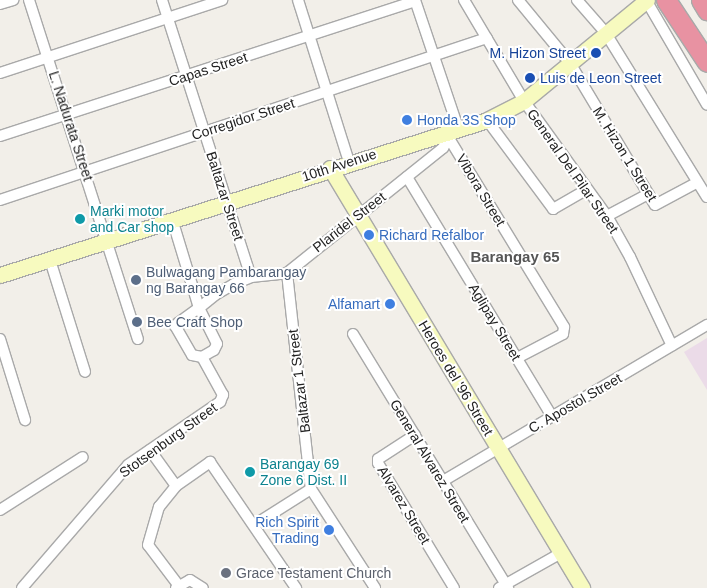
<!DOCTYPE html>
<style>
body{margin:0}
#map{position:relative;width:707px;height:588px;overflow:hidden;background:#f2efe9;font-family:Arial,sans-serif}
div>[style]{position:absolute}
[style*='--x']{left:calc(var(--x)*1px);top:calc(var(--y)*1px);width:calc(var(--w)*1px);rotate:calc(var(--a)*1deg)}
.industrial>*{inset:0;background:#ebdbe8}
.roads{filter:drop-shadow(1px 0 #a9a9a9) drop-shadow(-1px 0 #a9a9a9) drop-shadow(0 1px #a9a9a9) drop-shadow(0 -1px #a9a9a9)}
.street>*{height:10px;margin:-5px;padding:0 5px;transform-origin:5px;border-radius:5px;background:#fff}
.secondary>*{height:15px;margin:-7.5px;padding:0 7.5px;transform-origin:7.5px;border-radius:7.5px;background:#f7fabf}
.highway>*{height:19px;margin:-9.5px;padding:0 9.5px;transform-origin:9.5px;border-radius:9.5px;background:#e892a2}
.dots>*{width:14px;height:14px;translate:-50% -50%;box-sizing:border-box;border:2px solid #fff;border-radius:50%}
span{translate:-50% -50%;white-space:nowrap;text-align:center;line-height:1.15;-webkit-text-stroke:4px #fff;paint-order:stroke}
.transit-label{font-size:14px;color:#164399}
.right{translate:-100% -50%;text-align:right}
.left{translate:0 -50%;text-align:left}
.street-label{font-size:14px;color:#222}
.shop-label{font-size:14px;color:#366cbe}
.culture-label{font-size:14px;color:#0d838f}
.service-label{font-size:14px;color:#4e5e75}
.worship-label{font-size:14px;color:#5b616d}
.neighbourhood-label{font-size:15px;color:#555;font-weight:700}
</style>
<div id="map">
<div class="industrial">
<i style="clip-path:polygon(707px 338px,707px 390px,684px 352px)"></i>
</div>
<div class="roads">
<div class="street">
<i style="--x:29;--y:0;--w:356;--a:72.2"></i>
<i style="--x:162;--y:0;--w:291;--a:72.2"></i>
<i style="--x:298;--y:0;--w:170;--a:72.5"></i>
<i style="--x:415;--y:0;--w:135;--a:71.4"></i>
<i style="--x:464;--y:0;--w:117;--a:59.3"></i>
<i style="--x:524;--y:101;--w:142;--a:54.2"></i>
<i style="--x:607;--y:216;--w:47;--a:60.7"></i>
<i style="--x:630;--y:257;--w:98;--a:64.7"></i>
<i style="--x:518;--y:0;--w:82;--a:50.5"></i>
<i style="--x:570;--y:63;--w:165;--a:59.1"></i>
<i style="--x:655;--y:205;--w:47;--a:-28.2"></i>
<i style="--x:577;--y:0;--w:43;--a:48.8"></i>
<i style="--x:605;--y:32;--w:194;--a:58.3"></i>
<i style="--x:646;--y:0;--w:121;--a:59.8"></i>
<i style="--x:0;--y:4;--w:14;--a:-17"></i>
<i style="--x:0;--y:73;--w:234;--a:-18.2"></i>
<i style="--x:487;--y:120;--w:111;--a:53.4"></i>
<i style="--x:553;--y:209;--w:38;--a:-30"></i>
<i style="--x:447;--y:135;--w:225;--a:58.6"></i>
<i style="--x:564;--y:327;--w:7;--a:98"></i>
<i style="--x:563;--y:334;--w:52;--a:152.4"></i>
<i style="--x:0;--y:136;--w:436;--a:-18"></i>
<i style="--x:407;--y:177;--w:280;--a:58.8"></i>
<i style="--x:0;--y:200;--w:513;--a:-18.4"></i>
<i style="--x:607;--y:216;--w:47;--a:-28.2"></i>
<i style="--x:172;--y:219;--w:93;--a:73.1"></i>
<i style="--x:199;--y:308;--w:40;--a:63.4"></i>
<i style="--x:217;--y:344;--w:7;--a:117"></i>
<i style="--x:214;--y:350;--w:14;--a:150"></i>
<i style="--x:202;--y:357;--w:10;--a:-169"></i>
<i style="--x:192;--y:355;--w:34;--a:-120"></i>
<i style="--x:175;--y:326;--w:4;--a:-45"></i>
<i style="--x:178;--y:323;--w:26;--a:-36"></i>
<i style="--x:199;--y:308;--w:21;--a:-39"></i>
<i style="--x:215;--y:295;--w:22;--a:-30"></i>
<i style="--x:234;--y:284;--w:18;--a:-22"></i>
<i style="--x:251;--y:277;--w:36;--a:-6"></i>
<i style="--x:287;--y:273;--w:200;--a:-38.7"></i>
<i style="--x:443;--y:148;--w:12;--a:-59"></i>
<i style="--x:50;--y:260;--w:117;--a:72.6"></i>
<i style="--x:287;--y:273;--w:217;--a:83.7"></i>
<i style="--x:311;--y:489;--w:118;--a:57.1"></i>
<i style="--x:353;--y:334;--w:298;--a:58.6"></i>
<i style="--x:0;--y:339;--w:85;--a:72.8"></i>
<i style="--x:415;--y:435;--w:44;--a:147"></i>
<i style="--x:378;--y:459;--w:4;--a:90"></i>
<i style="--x:378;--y:463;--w:146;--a:58.7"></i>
<i style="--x:150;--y:450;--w:44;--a:54.2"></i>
<i style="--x:443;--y:481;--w:307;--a:-30.6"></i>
<i style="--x:0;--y:510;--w:98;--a:-32.6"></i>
<i style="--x:254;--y:525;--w:67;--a:-32.3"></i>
<i style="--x:179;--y:586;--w:51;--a:-127.1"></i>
<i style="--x:148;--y:545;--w:40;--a:-74"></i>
<i style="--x:159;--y:507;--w:27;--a:-51"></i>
<i style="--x:176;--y:486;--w:42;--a:-35.2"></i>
<i style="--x:210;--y:462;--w:153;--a:55.7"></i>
<i style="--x:22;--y:588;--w:162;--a:-49.2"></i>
<i style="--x:128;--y:465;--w:112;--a:-34.4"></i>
<i style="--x:220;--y:402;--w:8;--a:-67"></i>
<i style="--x:223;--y:395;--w:43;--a:-118.9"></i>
<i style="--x:176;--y:588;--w:16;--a:-30"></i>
<i style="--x:190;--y:580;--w:15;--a:32"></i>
<i style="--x:499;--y:588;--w:71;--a:-29.4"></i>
</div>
<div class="secondary">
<i style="--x:330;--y:168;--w:490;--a:59"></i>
<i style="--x:0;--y:275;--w:511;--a:-17.65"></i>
<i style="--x:487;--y:120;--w:42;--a:-27.2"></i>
<i style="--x:524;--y:101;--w:159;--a:-39.4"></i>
</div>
<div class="highway">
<i style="--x:666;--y:0;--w:74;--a:56.5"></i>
<i style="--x:701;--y:0;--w:12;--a:59"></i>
</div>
</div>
<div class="dots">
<i style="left:596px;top:53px;background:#1a4fb4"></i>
<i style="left:530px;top:78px;background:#1a4fb4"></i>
<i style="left:407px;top:120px;background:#3f7fe0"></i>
<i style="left:80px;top:219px;background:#0f9aa8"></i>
<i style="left:369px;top:235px;background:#3f7fe0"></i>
<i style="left:136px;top:280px;background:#5c6f8a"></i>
<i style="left:390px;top:304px;background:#3f7fe0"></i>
<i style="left:137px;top:322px;background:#5c6f8a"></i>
<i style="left:250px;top:472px;background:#0f9aa8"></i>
<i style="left:329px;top:530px;background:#3f7fe0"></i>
<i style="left:226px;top:573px;background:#6b7280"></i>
</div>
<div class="transit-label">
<span class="right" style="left:586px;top:53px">M. Hizon Street</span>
<span class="left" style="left:540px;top:78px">Luis de Leon Street</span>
</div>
<div class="street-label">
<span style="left:208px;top:69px;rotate:-18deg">Capas Street</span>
<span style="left:243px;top:119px;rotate:-18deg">Corregidor Street</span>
<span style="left:71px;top:126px;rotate:72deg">L. Nadurata Street</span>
<span style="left:625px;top:154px;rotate:58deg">M. Hizon 1 Street</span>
<span style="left:339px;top:165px;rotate:-18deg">10th Avenue</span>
<span style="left:573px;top:171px;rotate:55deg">General Del Pilar Street</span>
<span style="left:481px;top:190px;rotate:59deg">Vibora Street</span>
<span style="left:225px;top:196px;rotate:72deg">Baltazar Street</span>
<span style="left:349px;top:222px;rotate:-38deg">Plaridel Street</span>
<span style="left:495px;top:322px;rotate:59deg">Aglipay Street</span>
<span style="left:456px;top:378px;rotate:59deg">Heroes del '96 Street</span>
<span style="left:299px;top:381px;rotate:-97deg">Baltazar 1 Street</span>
<span style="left:575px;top:403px;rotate:-30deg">C. Apostol Street</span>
<span style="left:168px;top:440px;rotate:-36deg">Stotsenburg Street</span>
<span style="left:430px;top:461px;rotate:59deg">General Alvarez Street</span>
<span style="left:404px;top:505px;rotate:59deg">Alvarez Street</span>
</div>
<div class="shop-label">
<span class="left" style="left:417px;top:120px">Honda 3S Shop</span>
<span class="left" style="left:379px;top:235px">Richard Refalbor</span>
<span class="right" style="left:380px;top:304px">Alfamart</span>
<span class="right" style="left:319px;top:530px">Rich Spirit<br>Trading</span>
</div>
<div class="culture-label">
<span class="left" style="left:90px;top:219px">Marki motor<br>and Car shop</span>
<span class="left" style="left:260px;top:472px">Barangay 69<br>Zone 6 Dist. II</span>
</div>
<div class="service-label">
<span class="left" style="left:146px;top:280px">Bulwagang Pambarangay<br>ng Barangay 66</span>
<span class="left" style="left:147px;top:322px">Bee Craft Shop</span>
</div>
<div class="worship-label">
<span class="left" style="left:236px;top:573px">Grace Testament Church</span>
</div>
<div class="neighbourhood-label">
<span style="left:515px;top:257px">Barangay 65</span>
</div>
</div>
